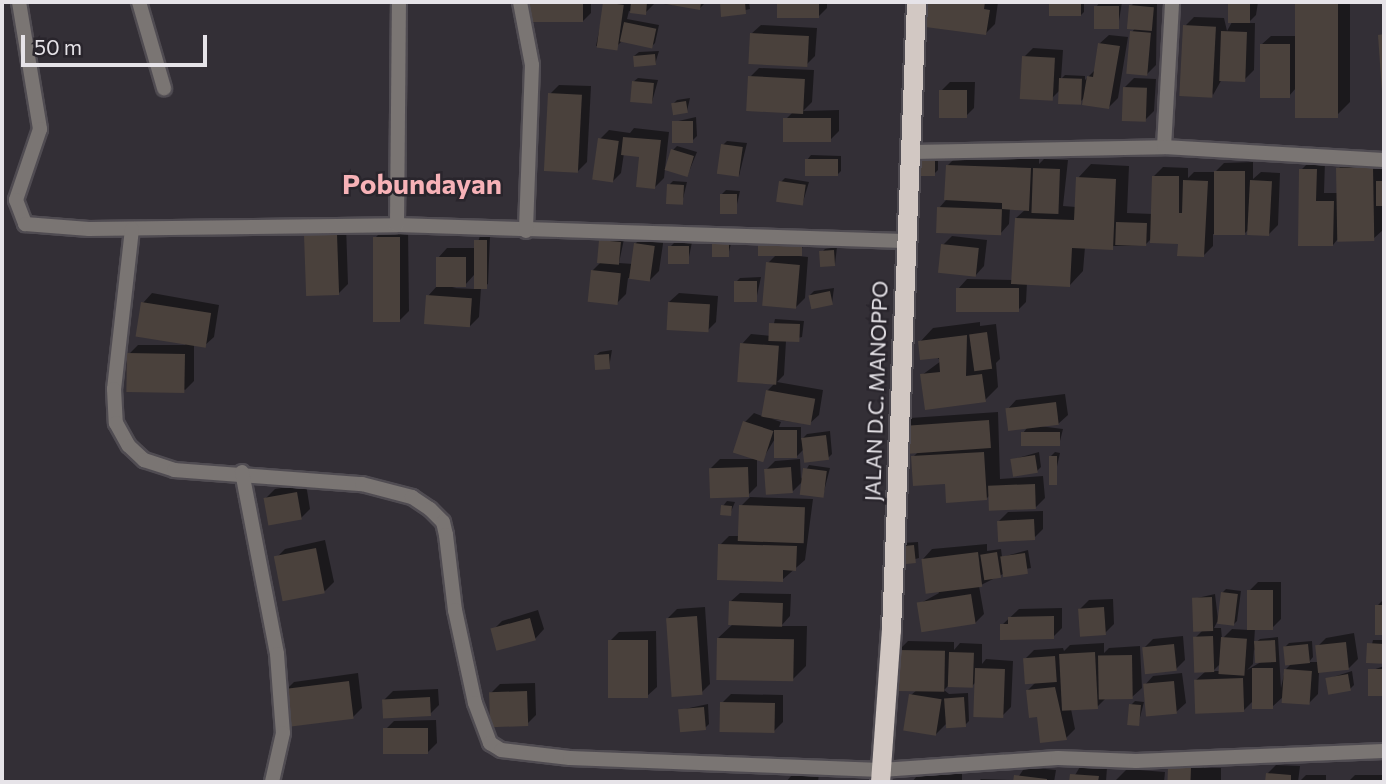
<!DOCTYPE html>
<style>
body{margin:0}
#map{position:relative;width:1386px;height:784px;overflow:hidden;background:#332f36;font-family:Commissioner,sans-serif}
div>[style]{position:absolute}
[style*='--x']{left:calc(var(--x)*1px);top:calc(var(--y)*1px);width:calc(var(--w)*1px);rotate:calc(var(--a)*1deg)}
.shadow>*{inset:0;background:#0007}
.building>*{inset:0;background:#4a413c;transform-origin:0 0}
.roads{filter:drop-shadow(2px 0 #504c52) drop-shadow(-2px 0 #504c52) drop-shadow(0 2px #504c52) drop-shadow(0 -2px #504c52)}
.minor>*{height:14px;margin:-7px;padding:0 7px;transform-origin:7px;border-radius:7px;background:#7a7573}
.trunk>*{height:19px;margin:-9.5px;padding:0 9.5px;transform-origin:9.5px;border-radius:9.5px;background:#d2c8c3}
span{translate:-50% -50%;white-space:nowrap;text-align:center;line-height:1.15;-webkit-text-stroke:5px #29252c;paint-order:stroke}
.street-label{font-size:21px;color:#e6e3e8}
.district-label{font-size:28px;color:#f7b2b7;font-weight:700}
.frame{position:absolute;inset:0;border:4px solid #e6e3e8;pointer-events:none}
.scale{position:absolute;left:21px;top:35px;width:186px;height:32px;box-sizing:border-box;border:4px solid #e6e3e8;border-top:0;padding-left:9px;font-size:21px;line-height:24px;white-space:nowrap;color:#e6e3e8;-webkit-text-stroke:5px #29252c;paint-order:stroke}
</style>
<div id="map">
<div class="shadow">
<i style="clip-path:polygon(529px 2px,591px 2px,591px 13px,582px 22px,528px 21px)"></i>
<i style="clip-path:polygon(605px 2px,706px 2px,700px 8px,655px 3px,645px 13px,629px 11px,627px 19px,659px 25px,655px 43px,651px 47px,622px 41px,614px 49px,596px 46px)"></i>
<i style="clip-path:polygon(722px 2px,749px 2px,750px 9px,723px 15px)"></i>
<i style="clip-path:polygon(778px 2px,827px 2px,827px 8px,818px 17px,778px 17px)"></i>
<i style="clip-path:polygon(923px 2px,998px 2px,995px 24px,986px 33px)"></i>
<i style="clip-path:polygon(1051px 2px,1084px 2px,1084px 12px,1080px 16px,1051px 14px)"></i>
<i style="clip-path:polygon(1100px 2px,1122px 2px,1118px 27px,1096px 7px)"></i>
<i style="clip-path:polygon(1135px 2px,1157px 4px,1156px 65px,1147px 74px,1132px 32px,1136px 27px,1131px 6px)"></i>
<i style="clip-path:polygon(1230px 2px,1258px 2px,1256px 15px,1248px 23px,1255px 23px,1254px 70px,1245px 79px,1222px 79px,1213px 95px,1185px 26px,1194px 17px,1224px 18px,1227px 31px,1232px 22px,1228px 22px)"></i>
<i style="clip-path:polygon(1297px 2px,1350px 2px,1350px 102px,1336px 116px,1296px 88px,1289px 96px,1261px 45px,1271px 36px,1297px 36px)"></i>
<i style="clip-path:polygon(761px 25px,817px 28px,815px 56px,806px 65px,751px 34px)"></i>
<i style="clip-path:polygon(1109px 35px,1128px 37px,1118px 98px,1109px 107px,1085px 97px,1079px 103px,1060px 90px,1051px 99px,1024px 57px,1033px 48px,1063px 50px,1061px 79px,1065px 75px,1085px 76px,1085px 80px,1096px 69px,1099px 44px)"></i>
<i style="clip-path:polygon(659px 51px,655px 64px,634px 56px,639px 52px)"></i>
<i style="clip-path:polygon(759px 68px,814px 70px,812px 102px,803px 111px,839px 110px,839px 131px,830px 140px,785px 120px,794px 111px,750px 77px)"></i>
<i style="clip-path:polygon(638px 78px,658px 80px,652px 102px,633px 82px)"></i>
<i style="clip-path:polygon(1134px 78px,1156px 79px,1154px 111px,1145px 120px,1125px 87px)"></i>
<i style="clip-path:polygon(950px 82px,975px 82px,974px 108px,965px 117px,941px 91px)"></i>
<i style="clip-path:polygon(559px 85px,591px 86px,587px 162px,578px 171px,550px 94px)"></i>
<i style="clip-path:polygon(690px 98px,687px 111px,673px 104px,677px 100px)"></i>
<i style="clip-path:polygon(696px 117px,697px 136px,693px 140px,674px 122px)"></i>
<i style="clip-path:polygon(634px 128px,669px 132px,664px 178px,655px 187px,641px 156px,624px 153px,621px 173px,612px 182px,600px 139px,609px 130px,630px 133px)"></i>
<i style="clip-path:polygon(727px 141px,747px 143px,739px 176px,723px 145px)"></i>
<i style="clip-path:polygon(677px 146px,697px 152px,688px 174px,673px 150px)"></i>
<i style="clip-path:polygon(811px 155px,841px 156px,841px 171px,837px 175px,807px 160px)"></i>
<i style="clip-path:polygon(957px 156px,1039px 159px,1039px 164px,1044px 159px,1068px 160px,1063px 206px,1076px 207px,1078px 178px,1091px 164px,1129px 166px,1127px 213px,1153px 214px,1154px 176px,1163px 167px,1188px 168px,1188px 178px,1194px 172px,1215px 172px,1224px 163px,1253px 162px,1253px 179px,1261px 172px,1280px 173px,1278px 225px,1269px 234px,1250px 228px,1244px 234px,1213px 234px,1213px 246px,1204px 255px,1179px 242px,1152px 238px,1145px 245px,1085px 247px,1083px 271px,1070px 285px,1027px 283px,1026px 302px,1017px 311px,958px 289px,967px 279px,1013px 280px,1016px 218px,1026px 209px,1010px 208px,1009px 224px,1000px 234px,939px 208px,946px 200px,948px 165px)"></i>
<i style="clip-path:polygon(921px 157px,938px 157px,938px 170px,934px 174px,917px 161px)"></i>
<i style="clip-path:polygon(1382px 159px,1383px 230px,1373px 239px,1337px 240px,1333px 245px,1301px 170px,1310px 161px,1325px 161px,1324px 193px,1338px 193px,1338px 169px,1347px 160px)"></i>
<i style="clip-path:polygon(785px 178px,809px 182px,802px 205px,781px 182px)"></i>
<i style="clip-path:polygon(673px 181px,687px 182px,682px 203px,669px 185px)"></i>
<i style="clip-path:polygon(726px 190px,740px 191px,735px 213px,722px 194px)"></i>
<i style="clip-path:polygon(346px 225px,348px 284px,339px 293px,306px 235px,315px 226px)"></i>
<i style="clip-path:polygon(408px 228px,409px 311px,400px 320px,375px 238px,384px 229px)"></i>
<i style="clip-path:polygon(644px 235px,664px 237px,659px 271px,650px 280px,628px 278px,626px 294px,617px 303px,592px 271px,601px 262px,601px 240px,605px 236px,624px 239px,619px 263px,633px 264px,635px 244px)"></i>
<i style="clip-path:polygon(evenodd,480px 236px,490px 237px,488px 284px,481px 288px,479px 317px,470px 326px,428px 296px,437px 286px,438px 258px,447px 248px,476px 248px,480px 236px,474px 275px,474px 289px,452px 288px,465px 285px,474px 275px)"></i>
<i style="clip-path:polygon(952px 236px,987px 240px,984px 266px,975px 276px,943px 245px)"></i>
<i style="clip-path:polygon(732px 239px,728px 256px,714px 256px)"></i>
<i style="clip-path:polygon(805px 241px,799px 256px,808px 257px,805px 298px,796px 307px,768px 263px,777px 254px,760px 246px,764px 242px)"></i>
<i style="clip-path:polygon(692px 242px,688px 262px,670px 247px,674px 243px)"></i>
<i style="clip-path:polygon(837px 247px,835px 264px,821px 253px,825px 249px)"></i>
<i style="clip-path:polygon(761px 277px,756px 300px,736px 282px,740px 278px)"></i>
<i style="clip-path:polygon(834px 288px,832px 303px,810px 295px,814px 291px)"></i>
<i style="clip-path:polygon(152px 293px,219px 305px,214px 337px,204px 346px,194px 344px,194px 381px,185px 390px,129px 354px,138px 345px,186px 345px,143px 303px)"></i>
<i style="clip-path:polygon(679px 293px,718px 296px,716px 322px,707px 331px,669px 302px)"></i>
<i style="clip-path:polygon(775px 319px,804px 321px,802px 337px,786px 341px,784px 375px,777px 382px,823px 390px,819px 415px,809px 424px,772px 419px,781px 422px,779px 427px,801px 427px,801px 440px,807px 434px,830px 431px,832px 454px,828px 458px,804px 449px,797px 456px,776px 437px,762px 460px,745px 422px,754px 413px,762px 416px,767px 391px,774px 384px,742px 344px,751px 334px,771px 336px)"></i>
<i style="clip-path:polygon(980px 322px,980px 326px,996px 324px,1000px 359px,996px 363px,998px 387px,985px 400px,922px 375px,941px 361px,920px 342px,933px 328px)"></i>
<i style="clip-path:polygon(612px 350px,609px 367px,595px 356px,600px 352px)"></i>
<i style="clip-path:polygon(1065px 394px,1068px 415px,1058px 424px,1039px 426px,1063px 429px,1059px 445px,1023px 433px,1027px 428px,1007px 410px,1016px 400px)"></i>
<i style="clip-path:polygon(998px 412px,1000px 479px,1043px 476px,1045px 498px,1036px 507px,990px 495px,987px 498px,946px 482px,913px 457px,919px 451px,901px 427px,910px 418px)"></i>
<i style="clip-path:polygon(1039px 452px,1041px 467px,1037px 471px,1011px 460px)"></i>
<i style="clip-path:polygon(1055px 452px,1060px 453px,1053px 484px,1050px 457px)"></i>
<i style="clip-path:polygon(720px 459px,757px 459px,757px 486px,748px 495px,711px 468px)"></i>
<i style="clip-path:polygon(800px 459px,801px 479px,809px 465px,830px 468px,823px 495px,803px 481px,793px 491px,766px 470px,775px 461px)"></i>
<i style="clip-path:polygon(306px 484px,310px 509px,301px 518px,266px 498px,275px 489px)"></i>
<i style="clip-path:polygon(750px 497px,813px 499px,805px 560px,782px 580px,720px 545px,729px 536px,740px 536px,741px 506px)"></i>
<i style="clip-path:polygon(727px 501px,735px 502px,730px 514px,723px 506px)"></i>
<i style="clip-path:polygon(1043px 511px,1043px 529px,1034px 538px,999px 521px,1008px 512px)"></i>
<i style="clip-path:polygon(325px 540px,334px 582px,325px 591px,276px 558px,285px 549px)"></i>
<i style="clip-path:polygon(918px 542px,919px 558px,900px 563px,903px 543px)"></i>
<i style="clip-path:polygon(987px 544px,987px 551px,1001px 549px,1002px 557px,1028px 550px,1031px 568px,1005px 573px,979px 586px,984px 614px,975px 623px,919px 604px,939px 593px,923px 559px,932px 549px)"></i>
<i style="clip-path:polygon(evenodd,1258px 582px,1281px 582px,1281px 619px,1272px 628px,1255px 628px,1254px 644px,1260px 639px,1278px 637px,1281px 688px,1285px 670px,1292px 663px,1285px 647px,1289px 643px,1312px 641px,1313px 657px,1309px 662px,1319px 662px,1317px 647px,1326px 638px,1354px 633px,1358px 659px,1349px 668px,1319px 672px,1318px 694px,1309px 703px,1284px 696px,1272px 707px,1254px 700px,1243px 711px,1196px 680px,1206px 671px,1195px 638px,1203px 630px,1193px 599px,1215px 594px,1218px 620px,1222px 593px,1226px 589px,1241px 591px,1237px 621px,1233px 625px,1217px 622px,1214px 628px,1221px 628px,1222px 639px,1232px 629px,1249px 630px,1249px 591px,1258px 582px,1254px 649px,1261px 662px,1247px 670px,1253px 664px,1254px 649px,1258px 582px,1221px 663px,1220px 671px,1213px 671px,1221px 663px)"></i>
<i style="clip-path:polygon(740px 593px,791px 594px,790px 616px,781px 626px,807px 626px,806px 666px,793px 679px,718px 638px,733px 624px,730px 602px)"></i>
<i style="clip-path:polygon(1113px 599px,1114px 624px,1105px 633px,1080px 609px,1089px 600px)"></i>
<i style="clip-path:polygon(1384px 599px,1384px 633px,1377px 633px,1377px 606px)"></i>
<i style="clip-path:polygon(705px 607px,710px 684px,701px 693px,668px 618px,677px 609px)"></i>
<i style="clip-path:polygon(1062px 608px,1062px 628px,1053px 637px,1002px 625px,1019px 609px)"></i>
<i style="clip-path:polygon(538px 610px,544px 629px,535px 639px,493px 630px,502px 621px)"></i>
<i style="clip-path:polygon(656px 631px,657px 687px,647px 696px,610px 641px,619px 632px)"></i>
<i style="clip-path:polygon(1183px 636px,1185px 660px,1176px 669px,1143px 649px,1153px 639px)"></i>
<i style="clip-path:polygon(1373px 640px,1384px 640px,1384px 662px,1368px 661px)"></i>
<i style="clip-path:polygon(908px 641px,954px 642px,954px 650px,960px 643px,982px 644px,982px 664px,986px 659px,1013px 661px,1011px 707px,1002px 716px,976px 682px,972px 686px,949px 685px,944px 690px,949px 694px,968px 693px,969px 721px,965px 725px,947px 723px,936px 734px,911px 695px,917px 690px,899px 650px)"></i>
<i style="clip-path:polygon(1104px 643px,1104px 653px,1109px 648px,1140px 646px,1142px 688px,1132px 697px,1106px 698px,1097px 707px,1071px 709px,1075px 729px,1066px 738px,1039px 715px,1028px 690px,1036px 682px,1025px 659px,1034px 650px,1063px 648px,1064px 651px,1070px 645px)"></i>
<i style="clip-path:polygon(1384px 666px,1384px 695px,1371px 695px,1370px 671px)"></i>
<i style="clip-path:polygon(1352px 671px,1354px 685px,1350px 689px,1327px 679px)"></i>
<i style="clip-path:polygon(358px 673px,362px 708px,353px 717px,285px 691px,294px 682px)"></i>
<i style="clip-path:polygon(1182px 673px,1186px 703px,1176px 712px,1144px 686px,1153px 676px)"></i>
<i style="clip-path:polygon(535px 683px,536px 715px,527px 724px,491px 693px,500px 684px)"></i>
<i style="clip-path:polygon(438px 689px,439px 705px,430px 714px,384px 700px,393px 691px)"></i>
<i style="clip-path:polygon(731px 694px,783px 695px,783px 722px,774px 731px,722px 703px)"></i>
<i style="clip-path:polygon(1135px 701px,1144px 702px,1138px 725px,1131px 705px)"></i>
<i style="clip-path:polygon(708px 704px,709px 724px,705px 728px,680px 710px)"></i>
<i style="clip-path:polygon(436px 720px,437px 743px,428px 752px,385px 730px,394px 721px)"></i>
<i style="clip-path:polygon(1183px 754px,1204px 755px,1204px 768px,1221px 768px,1221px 782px,1169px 782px,1170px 768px)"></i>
<i style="clip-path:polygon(1081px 765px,1107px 767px,1106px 782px,1071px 782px)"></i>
<i style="clip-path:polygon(1276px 765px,1300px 766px,1298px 782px,1267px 782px,1267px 774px)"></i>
<i style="clip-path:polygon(1025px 767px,1056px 770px,1054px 782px,1015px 782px)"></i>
<i style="clip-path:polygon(1127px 769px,1165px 772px,1164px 782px,1114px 782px)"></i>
<i style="clip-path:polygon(796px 770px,819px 773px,818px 782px,786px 782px)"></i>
<i style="clip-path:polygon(921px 771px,962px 772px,962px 782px,912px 782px)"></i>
<i style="clip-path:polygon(1306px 775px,1326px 775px,1326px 782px,1299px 782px)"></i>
<i style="clip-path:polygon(1355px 775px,1384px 775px,1384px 782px,1348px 782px)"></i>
<i style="clip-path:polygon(981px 779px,1010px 780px,1009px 782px,978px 782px)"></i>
</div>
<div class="building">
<i style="left:527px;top:2px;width:56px;height:20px"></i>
<i style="left:603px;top:2px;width:21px;height:46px;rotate:8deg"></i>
<i style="clip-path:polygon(631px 2px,647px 2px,646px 15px,630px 13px)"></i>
<i style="clip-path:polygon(654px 2px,701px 2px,700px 10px)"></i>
<i style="clip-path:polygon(720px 2px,745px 2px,746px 14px,721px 17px)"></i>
<i style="left:777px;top:2px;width:42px;height:16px"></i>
<i style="clip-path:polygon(921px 2px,985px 2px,984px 9px,990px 10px,986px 35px,918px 26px)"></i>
<i style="left:1049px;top:2px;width:32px;height:14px"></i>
<i style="left:1228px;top:2px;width:22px;height:21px"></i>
<i style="left:1295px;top:2px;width:43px;height:116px"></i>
<i style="left:1129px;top:5px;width:25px;height:24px;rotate:5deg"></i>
<i style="left:1094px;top:6px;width:25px;height:23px"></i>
<i style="left:624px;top:22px;width:33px;height:20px;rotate:12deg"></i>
<i style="left:1183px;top:25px;width:33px;height:71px;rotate:3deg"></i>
<i style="left:1130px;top:31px;width:21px;height:43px;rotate:5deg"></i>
<i style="left:1221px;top:31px;width:26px;height:50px;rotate:2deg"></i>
<i style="left:750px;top:33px;width:59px;height:31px;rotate:3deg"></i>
<i style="clip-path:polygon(1384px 34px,1384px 92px,1382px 92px,1378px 35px)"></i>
<i style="clip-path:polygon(1098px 43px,1120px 46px,1109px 109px,1082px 105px,1087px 76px,1093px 77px)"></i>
<i style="left:1260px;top:44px;width:30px;height:54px"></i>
<i style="left:655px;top:54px;width:11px;height:22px;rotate:85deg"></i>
<i style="left:1022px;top:56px;width:33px;height:43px;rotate:3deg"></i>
<i style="left:748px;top:76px;width:57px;height:35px;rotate:3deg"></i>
<i style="left:1059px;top:78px;width:23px;height:26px;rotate:2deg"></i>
<i style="left:632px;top:81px;width:22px;height:21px;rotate:5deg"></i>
<i style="left:1123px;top:87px;width:24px;height:34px;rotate:2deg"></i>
<i style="left:939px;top:90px;width:28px;height:28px"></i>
<i style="left:548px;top:93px;width:34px;height:78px;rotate:3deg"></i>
<i style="left:686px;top:101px;width:12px;height:15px;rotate:81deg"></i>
<i style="left:831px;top:118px;width:24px;height:48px;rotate:90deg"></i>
<i style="left:672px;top:121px;width:21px;height:22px"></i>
<i style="clip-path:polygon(623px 137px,661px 140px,655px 189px,636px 187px,639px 157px,621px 155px)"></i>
<i style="left:598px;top:138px;width:21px;height:42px;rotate:8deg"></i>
<i style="left:721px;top:144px;width:22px;height:30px;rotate:8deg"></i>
<i style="left:671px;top:149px;width:24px;height:22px;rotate:17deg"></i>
<i style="left:805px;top:159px;width:33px;height:17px"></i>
<i style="left:915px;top:160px;width:20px;height:16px"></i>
<i style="clip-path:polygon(946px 165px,1031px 168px,1029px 211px,1002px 209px,1002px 203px,944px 200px)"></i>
<i style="left:1373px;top:167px;width:74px;height:37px;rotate:89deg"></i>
<i style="left:1033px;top:168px;width:27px;height:45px;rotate:2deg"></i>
<i style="clip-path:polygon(1299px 169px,1317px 169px,1316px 201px,1334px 201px,1333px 246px,1298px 246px)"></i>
<i style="left:1214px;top:171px;width:31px;height:64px"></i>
<i style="clip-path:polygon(1152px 176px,1179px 176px,1179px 213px,1182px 213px,1183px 180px,1208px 181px,1204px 257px,1177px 256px,1178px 244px,1150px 243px)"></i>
<i style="clip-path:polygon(1076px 177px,1116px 179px,1113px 250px,1072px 248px,1070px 287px,1011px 284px,1015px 218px,1074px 220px)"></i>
<i style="left:1250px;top:180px;width:22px;height:55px;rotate:3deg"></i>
<i style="left:779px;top:181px;width:27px;height:21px;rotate:8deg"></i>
<i style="left:1376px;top:181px;width:8px;height:25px"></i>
<i style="left:667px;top:184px;width:17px;height:20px;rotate:3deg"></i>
<i style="left:720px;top:194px;width:17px;height:20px"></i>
<i style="left:937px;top:207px;width:65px;height:26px;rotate:2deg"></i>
<i style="left:1116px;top:222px;width:31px;height:23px;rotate:2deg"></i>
<i style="left:337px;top:234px;width:61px;height:33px;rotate:88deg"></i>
<i style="left:373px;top:237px;width:27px;height:85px"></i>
<i style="left:474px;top:240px;width:13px;height:49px"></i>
<i style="left:599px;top:240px;width:22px;height:23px;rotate:5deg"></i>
<i style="left:712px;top:242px;width:17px;height:15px"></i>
<i style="left:634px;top:243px;width:21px;height:36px;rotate:8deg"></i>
<i style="left:941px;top:244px;width:38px;height:29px;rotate:6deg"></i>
<i style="left:758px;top:245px;width:44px;height:11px"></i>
<i style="left:668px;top:246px;width:21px;height:18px"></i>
<i style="left:834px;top:250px;width:16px;height:15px;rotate:86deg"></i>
<i style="left:436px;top:257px;width:30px;height:30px"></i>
<i style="left:766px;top:262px;width:34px;height:44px;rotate:5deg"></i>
<i style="left:591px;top:270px;width:30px;height:32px;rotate:6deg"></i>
<i style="left:734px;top:281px;width:23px;height:21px"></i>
<i style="left:956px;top:288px;width:63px;height:24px"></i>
<i style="left:830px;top:291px;width:14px;height:22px;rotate:78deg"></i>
<i style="left:426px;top:295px;width:46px;height:29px;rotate:4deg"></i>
<i style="left:141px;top:302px;width:71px;height:35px;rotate:9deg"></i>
<i style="left:668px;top:302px;width:42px;height:28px;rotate:3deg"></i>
<i style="left:769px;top:323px;width:31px;height:18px;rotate:2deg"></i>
<i style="left:987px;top:332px;width:37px;height:18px;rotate:82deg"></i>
<i style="clip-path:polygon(967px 335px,966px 376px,982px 374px,986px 402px,925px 410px,920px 374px,940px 372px,939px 358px,920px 360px,918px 341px)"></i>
<i style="left:740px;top:343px;width:39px;height:39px;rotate:4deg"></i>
<i style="left:127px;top:353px;width:58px;height:39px;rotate:1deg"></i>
<i style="left:609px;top:354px;width:15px;height:15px;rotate:86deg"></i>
<i style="left:766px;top:390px;width:50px;height:27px;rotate:10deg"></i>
<i style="left:1056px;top:402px;width:23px;height:51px;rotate:83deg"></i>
<i style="left:989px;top:420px;width:28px;height:90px;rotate:86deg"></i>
<i style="left:743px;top:421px;width:32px;height:33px;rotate:18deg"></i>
<i style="left:774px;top:430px;width:23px;height:28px"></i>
<i style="left:1021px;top:432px;width:39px;height:14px"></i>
<i style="left:826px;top:435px;width:25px;height:25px;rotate:83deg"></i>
<i style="clip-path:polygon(984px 452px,987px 500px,946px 503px,945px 484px,913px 486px,911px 456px)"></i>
<i style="left:1035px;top:455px;width:18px;height:25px;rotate:81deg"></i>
<i style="left:1049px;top:456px;width:8px;height:29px"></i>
<i style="left:748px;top:467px;width:30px;height:39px;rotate:88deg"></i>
<i style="left:791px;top:467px;width:26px;height:27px;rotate:86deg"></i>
<i style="left:803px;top:468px;width:24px;height:27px;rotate:7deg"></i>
<i style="left:1035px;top:484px;width:25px;height:47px;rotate:88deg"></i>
<i style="left:297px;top:492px;width:28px;height:34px;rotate:80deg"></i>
<i style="left:721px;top:505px;width:11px;height:10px;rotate:5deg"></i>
<i style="left:739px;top:505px;width:66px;height:36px;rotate:2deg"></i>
<i style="left:1034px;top:519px;width:21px;height:37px;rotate:87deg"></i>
<i style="clip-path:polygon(718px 544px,797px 546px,796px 571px,783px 570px,783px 582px,717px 580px)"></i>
<i style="left:914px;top:545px;width:18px;height:17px;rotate:84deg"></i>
<i style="left:316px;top:548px;width:46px;height:43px;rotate:79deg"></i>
<i style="left:978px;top:552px;width:35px;height:57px;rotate:83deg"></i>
<i style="left:997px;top:552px;width:26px;height:17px;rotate:81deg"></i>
<i style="left:1025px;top:553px;width:21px;height:25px;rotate:82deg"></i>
<i style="left:1247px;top:590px;width:26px;height:40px"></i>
<i style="left:1221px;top:592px;width:17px;height:32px;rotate:7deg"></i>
<i style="left:971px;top:594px;width:30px;height:55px;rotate:81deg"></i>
<i style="left:1212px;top:597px;width:34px;height:20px;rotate:88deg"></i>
<i style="left:729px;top:601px;width:54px;height:24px;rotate:2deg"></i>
<i style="left:1375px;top:605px;width:9px;height:30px"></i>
<i style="left:1104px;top:607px;width:28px;height:26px;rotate:86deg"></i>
<i style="left:697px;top:616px;width:79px;height:31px;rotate:86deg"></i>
<i style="clip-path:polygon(1054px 616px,1054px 639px,1000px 640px,1000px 624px,1008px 624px,1008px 617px)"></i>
<i style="left:530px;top:618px;width:23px;height:41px;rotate:75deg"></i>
<i style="left:1213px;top:636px;width:36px;height:20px;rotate:88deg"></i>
<i style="left:1221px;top:637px;width:26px;height:37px;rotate:4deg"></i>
<i style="left:717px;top:638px;width:77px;height:42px;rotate:1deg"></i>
<i style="left:648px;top:640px;width:58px;height:40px;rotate:90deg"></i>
<i style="left:1275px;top:640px;width:22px;height:21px;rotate:87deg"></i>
<i style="left:1346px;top:642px;width:28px;height:31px;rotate:84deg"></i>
<i style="left:1367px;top:643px;width:17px;height:20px;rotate:3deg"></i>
<i style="left:1174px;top:644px;width:27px;height:32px;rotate:84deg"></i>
<i style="left:1308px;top:644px;width:19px;height:25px;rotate:84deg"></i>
<i style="left:898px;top:650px;width:47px;height:41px;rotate:1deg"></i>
<i style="left:949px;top:652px;width:25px;height:35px;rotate:2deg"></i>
<i style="left:1095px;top:652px;width:57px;height:36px;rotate:87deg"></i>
<i style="left:1132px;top:655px;width:44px;height:34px;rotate:89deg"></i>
<i style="left:1055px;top:656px;width:26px;height:32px;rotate:86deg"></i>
<i style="left:975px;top:668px;width:30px;height:49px;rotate:2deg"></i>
<i style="left:1273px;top:668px;width:41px;height:21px;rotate:90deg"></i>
<i style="left:1284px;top:669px;width:28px;height:34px;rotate:4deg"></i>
<i style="left:1384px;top:669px;width:27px;height:16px;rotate:90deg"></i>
<i style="left:1348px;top:674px;width:17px;height:23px;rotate:80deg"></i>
<i style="left:1243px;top:678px;width:34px;height:49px;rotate:88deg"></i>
<i style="left:349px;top:681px;width:38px;height:67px;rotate:83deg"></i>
<i style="left:1174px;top:681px;width:33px;height:31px;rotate:85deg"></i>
<i style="clip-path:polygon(1055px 687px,1067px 740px,1040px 743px,1037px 717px,1029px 718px,1026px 690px)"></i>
<i style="left:527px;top:691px;width:35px;height:38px;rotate:88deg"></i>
<i style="left:909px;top:694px;width:33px;height:37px;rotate:9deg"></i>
<i style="left:430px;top:697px;width:19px;height:48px;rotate:87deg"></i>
<i style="left:964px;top:697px;width:30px;height:20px;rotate:86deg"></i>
<i style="left:720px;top:702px;width:55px;height:30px;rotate:1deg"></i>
<i style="left:1129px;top:704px;width:12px;height:21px;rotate:5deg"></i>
<i style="left:704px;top:707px;width:23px;height:26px;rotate:85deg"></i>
<i style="left:428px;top:728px;width:26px;height:45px;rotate:90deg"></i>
<i style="left:1168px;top:767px;width:23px;height:15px;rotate:2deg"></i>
<i style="clip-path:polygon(1266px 773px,1291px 775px,1291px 782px,1265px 782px)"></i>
<i style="clip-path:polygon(1070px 774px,1099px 776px,1098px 782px,1069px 782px)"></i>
<i style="clip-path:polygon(1014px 775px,1047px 779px,1047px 782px,1013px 782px)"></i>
</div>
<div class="roads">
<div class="minor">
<i style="--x:19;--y:2;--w:129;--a:80.6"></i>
<i style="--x:40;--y:129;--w:75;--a:108.7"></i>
<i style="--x:16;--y:200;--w:26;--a:69"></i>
<i style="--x:25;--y:224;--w:64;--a:4.5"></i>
<i style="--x:89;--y:229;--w:308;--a:-0.7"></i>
<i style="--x:397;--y:225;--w:507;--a:1.81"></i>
<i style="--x:139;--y:2;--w:90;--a:73.8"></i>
<i style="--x:520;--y:2;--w:64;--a:79.2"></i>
<i style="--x:532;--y:65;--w:166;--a:92.1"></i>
<i style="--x:1164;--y:147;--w:145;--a:-86.8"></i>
<i style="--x:912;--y:152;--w:252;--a:-1.1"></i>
<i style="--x:1164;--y:147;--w:220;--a:3.4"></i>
<i style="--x:397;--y:225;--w:223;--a:-89.5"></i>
<i style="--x:132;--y:229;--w:161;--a:96.4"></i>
<i style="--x:114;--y:389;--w:34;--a:87"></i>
<i style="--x:116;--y:423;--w:26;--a:61"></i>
<i style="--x:129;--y:446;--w:21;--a:43"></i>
<i style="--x:144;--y:460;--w:32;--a:18"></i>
<i style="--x:174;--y:470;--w:189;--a:4.3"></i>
<i style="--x:362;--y:484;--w:52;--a:14.6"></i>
<i style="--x:412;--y:497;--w:22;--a:34"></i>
<i style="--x:430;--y:509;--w:18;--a:45"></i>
<i style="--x:443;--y:522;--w:13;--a:77"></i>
<i style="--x:446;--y:535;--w:76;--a:83.2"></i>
<i style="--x:455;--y:610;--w:95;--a:77.9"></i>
<i style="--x:475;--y:703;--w:43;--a:69.4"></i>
<i style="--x:490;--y:743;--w:13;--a:32"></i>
<i style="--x:501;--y:750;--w:69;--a:6.6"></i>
<i style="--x:570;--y:758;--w:311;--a:2.2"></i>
<i style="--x:881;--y:770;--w:177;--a:-3.9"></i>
<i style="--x:1058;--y:758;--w:78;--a:2.2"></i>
<i style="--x:1136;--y:761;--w:248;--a:-2.3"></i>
<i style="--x:242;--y:472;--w:185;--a:79.1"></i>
<i style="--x:277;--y:654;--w:79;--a:85.7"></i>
<i style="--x:283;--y:733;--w:50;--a:102.7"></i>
</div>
<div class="trunk">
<i style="--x:880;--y:782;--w:152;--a:-85.9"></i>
<i style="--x:891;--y:630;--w:628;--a:-87.72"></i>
</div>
</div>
<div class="street-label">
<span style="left:876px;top:391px;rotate:-88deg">JALAN D.C. MANOPPO</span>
</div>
<div class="district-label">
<span style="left:422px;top:183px">Pobundayan</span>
</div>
<div class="frame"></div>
<div class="scale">50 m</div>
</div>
